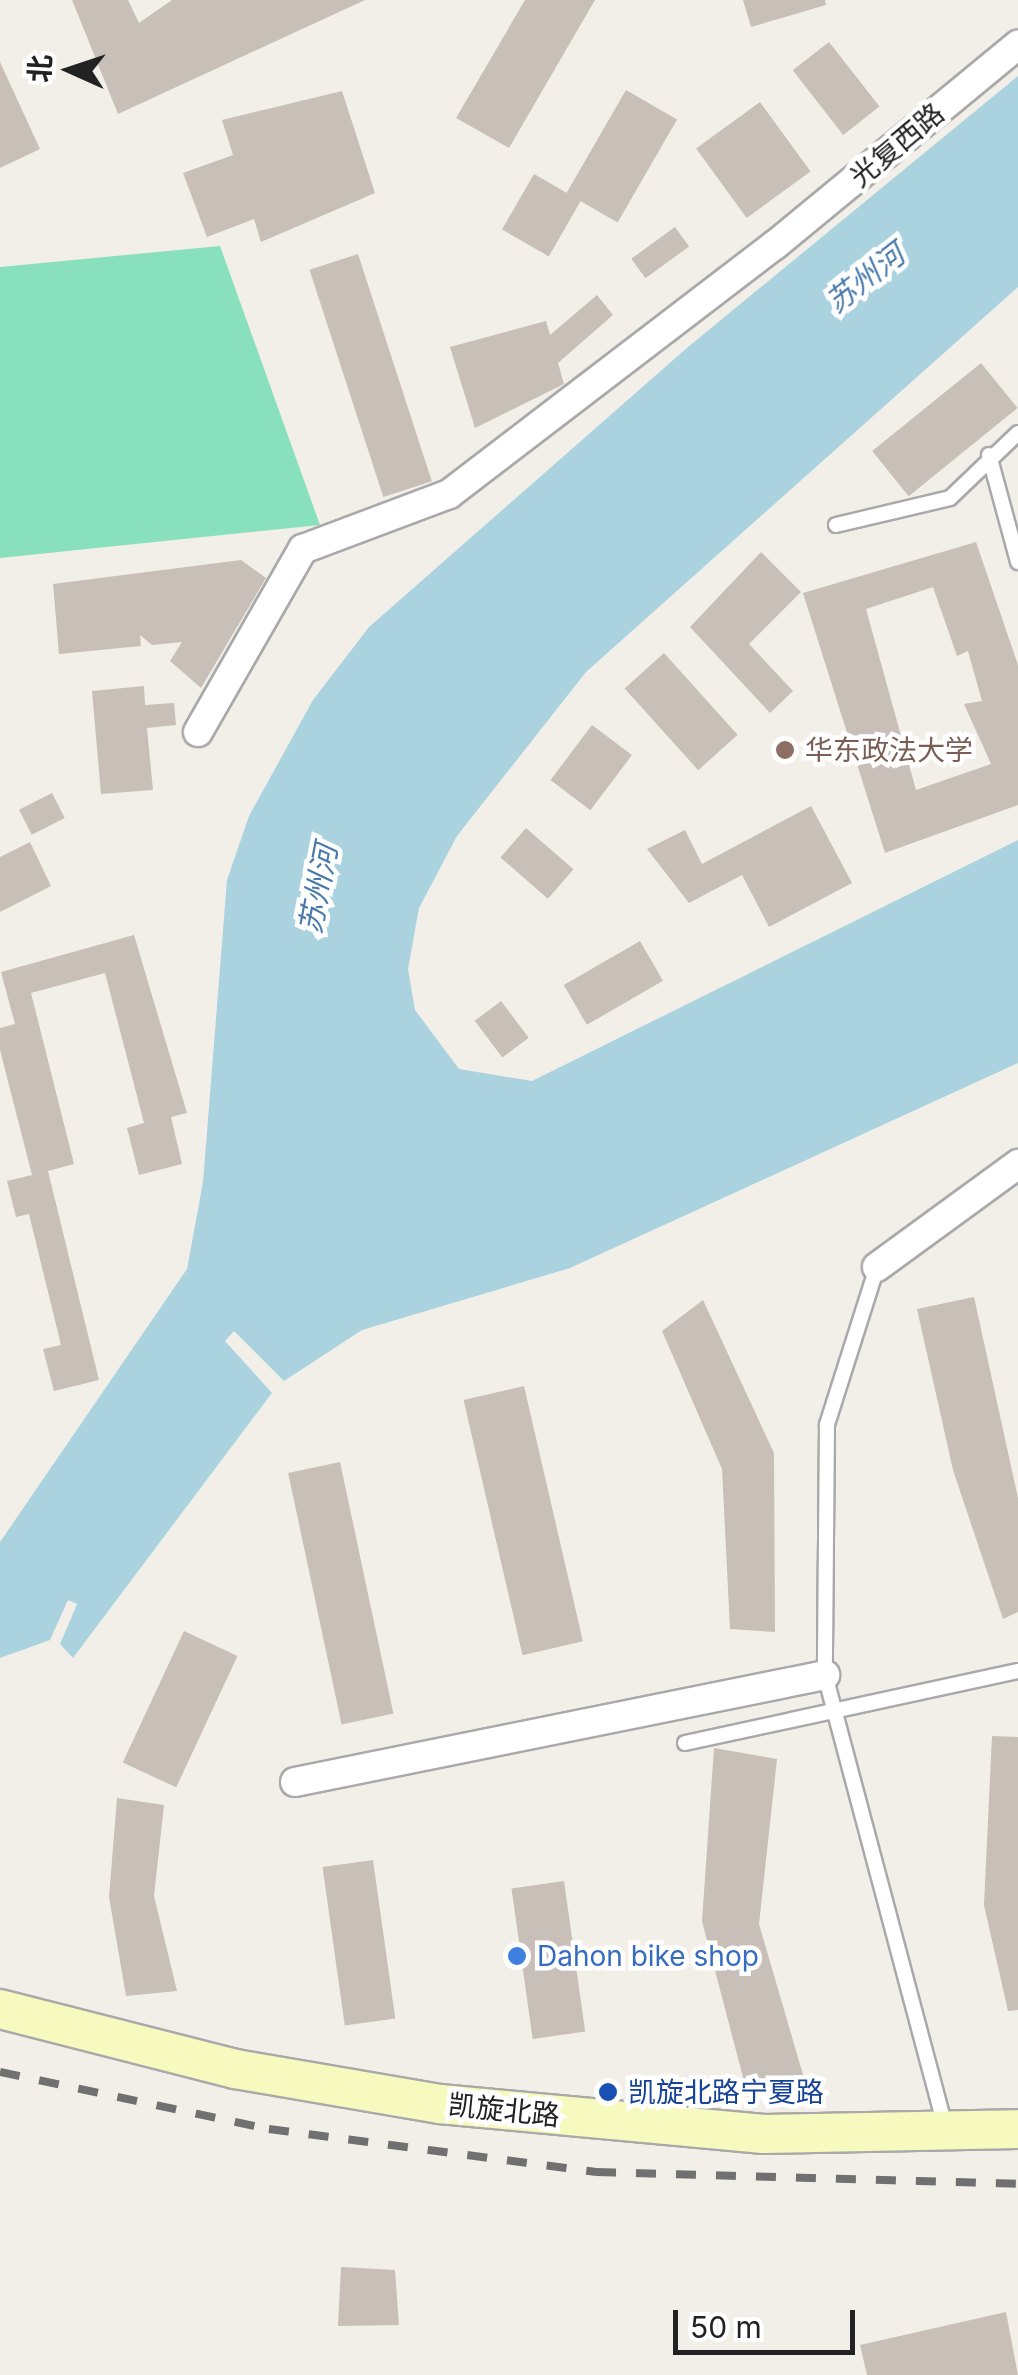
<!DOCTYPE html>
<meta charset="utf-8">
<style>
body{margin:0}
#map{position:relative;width:1018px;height:2375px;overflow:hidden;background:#f2efe9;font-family:Inter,"Noto Sans SC",sans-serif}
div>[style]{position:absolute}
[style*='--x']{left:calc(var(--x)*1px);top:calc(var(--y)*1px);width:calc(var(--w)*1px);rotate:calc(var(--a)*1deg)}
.pitch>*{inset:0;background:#88e0be}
.water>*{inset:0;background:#aad3df}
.building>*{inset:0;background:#c7bfb8;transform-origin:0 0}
.roads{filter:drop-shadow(2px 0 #a9a9a9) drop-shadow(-2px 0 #a9a9a9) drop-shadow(0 2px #a9a9a9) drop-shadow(0 -2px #a9a9a9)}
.lane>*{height:14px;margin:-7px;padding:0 7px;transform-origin:7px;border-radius:7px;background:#fff}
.street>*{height:28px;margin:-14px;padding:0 14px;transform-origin:14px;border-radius:14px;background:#fff}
.secondary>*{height:38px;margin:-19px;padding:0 19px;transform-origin:19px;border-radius:19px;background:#f7fabf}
.rail>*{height:8px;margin-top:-4px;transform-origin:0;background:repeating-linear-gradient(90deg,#707070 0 20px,transparent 0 40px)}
.dots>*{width:28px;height:28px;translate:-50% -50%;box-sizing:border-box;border:5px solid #fff;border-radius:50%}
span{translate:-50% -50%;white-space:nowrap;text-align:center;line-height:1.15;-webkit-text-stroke:9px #fff;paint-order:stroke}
.street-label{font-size:28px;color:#222}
.education-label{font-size:28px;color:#785e54}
.left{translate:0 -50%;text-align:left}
.shop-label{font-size:28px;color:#366cbe}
.transit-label{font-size:28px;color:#164399}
.water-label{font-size:30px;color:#4a7aab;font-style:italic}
.north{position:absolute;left:20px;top:20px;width:100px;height:100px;-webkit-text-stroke:8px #fff;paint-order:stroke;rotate:273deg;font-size:28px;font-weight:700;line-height:40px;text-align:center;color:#222}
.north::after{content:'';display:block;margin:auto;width:35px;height:45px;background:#222;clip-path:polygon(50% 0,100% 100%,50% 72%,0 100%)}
.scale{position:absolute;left:673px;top:2310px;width:182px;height:45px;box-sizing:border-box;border:5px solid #222;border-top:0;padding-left:12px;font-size:30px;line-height:35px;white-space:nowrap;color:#222;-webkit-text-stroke:8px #fff;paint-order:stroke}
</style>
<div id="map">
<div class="pitch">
<i style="clip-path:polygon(220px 246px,320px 525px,0 558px,0 267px)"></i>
</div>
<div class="water">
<i style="clip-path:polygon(1018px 76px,1018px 287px,586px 672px,457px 836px,419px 908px,408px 969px,415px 1010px,459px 1069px,532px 1081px,1018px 840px,1018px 1063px,570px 1268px,362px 1330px,284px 1381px,234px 1331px,225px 1341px,272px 1393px,73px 1658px,60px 1644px,77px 1604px,68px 1600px,50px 1640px,0 1658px,0 1542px,187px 1269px,203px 1182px,227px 880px,249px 816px,313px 700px,369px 627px,688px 347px)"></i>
</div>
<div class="building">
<i style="clip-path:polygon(72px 0,128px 0,139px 23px,172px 0,365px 0,118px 114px)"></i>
<i style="clip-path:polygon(525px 0,595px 0,509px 148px,456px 118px)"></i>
<i style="clip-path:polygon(743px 0,825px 0,826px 5px,751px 27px)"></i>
<i style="left:829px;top:42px;width:82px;height:46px;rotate:52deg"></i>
<i style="clip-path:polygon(0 62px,40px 149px,0 168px)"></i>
<i style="left:626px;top:90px;width:59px;height:119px;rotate:30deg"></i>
<i style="clip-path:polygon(342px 91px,375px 193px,261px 242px,254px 219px,207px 237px,183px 173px,233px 155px,222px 120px)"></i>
<i style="left:760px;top:102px;width:86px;height:79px;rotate:54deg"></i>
<i style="left:534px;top:174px;width:54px;height:64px;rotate:30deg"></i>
<i style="left:675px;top:227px;width:24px;height:54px;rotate:54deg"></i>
<i style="left:358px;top:254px;width:239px;height:51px;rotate:72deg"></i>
<i style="clip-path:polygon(597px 295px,613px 315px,558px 363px,564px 384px,475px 428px,450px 347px,546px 321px,550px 335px)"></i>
<i style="left:981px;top:363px;width:58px;height:140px;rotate:51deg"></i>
<i style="clip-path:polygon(evenodd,976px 542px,1018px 665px,1018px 805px,885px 853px,803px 593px,976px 542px,933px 587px,957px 656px,968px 651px,982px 701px,964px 704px,991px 764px,916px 790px,866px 609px,933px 587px)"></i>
<i style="clip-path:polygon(761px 552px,801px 592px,749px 644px,793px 691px,770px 713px,690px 627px)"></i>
<i style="clip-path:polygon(241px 560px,266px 578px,201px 688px,170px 661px,182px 642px,152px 645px,140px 635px,141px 646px,59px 654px,53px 584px)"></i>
<i style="left:664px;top:653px;width:110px;height:53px;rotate:48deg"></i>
<i style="clip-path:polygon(144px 686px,145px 705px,174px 703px,176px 725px,147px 728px,153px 790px,101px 794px,92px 691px)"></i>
<i style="left:592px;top:725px;width:50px;height:69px;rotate:37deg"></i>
<i style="left:52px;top:793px;width:28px;height:37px;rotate:63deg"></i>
<i style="clip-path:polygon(811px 806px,852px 883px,769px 927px,742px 875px,689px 903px,647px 849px,685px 830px,702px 864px)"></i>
<i style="left:526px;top:828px;width:63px;height:39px;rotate:41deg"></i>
<i style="clip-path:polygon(30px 842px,51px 886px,0 912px,0 857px)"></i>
<i style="clip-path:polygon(134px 935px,187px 1113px,171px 1117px,182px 1164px,139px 1175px,127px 1128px,144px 1123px,105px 973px,31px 993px,74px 1164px,48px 1171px,99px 1380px,54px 1391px,43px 1349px,61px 1345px,29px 1214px,16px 1217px,7px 1181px,32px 1175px,0 1050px,0 1028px,15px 1024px,1px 972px)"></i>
<i style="left:640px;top:941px;width:46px;height:88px;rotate:60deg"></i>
<i style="left:501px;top:1001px;width:46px;height:33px;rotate:53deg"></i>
<i style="clip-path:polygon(974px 1297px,1018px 1498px,1018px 1612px,1003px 1619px,953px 1470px,917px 1309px)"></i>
<i style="clip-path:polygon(703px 1300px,774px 1453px,775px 1632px,730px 1629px,722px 1469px,662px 1331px)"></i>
<i style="left:524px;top:1386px;width:262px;height:62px;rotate:77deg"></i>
<i style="left:340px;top:1462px;width:257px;height:53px;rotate:78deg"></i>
<i style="left:184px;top:1631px;width:59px;height:145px;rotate:25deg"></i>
<i style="clip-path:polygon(992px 1736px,1018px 1737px,1018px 2010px,1008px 2011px,984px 1905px)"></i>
<i style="clip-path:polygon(714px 1748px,777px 1759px,759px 1924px,804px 2078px,749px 2100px,702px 1921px)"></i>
<i style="clip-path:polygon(117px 1798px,164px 1805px,154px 1896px,177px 1991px,126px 1996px,109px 1897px)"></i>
<i style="left:373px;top:1860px;width:160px;height:51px;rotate:82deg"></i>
<i style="left:564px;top:1881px;width:152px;height:53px;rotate:82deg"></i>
<i style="clip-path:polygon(341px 2267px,395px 2270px,399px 2325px,338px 2326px)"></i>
<i style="clip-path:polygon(1006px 2312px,1018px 2375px,867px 2375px,860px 2345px)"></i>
</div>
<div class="roads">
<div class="lane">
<i style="--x:989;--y:455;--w:111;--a:74.8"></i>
<i style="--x:836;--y:525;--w:117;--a:-13.3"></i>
<i style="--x:950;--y:498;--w:94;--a:-43.7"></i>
<i style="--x:877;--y:1267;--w:166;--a:107.6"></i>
<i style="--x:827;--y:1425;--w:250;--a:90.5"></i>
<i style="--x:825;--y:1675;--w:471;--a:75.1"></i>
<i style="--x:685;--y:1743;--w:341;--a:-12.2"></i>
</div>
<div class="street">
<i style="--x:198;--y:732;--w:211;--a:-60.2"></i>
<i style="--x:303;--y:549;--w:156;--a:-20.6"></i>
<i style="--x:449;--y:494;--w:410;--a:-37.4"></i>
<i style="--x:775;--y:245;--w:315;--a:-39.5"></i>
<i style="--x:877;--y:1267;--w:175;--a:-36.1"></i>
<i style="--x:295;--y:1782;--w:541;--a:-11.41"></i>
</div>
<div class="secondary">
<i style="--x:0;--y:2009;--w:243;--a:14.3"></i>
<i style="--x:235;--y:2069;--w:208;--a:9.7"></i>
<i style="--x:440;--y:2104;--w:325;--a:5.3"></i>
<i style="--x:764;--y:2134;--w:254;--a:-1.1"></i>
</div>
</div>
<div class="rail">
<i style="--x:0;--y:2072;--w:275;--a:12"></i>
<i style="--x:269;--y:2129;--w:330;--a:7.5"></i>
<i style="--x:596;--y:2172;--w:422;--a:1.6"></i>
</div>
<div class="dots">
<i style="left:785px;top:750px;background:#8d6e63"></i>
<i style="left:517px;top:1956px;background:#3f7fe0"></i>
<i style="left:608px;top:2092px;background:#1a4fb4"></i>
</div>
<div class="street-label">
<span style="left:897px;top:145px;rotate:-40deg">光复西路</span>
<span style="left:504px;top:2110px;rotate:6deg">凯旋北路</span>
</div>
<div class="education-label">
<span class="left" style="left:805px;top:750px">华东政法大学</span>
</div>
<div class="shop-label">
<span class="left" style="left:537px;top:1956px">Dahon bike shop</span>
</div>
<div class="transit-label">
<span class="left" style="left:628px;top:2092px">凯旋北路宁夏路</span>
</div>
<div class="water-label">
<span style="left:865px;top:278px;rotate:-38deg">苏州河</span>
<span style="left:318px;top:889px;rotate:-79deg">苏州河</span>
</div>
<div class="north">北</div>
<div class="scale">50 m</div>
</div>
